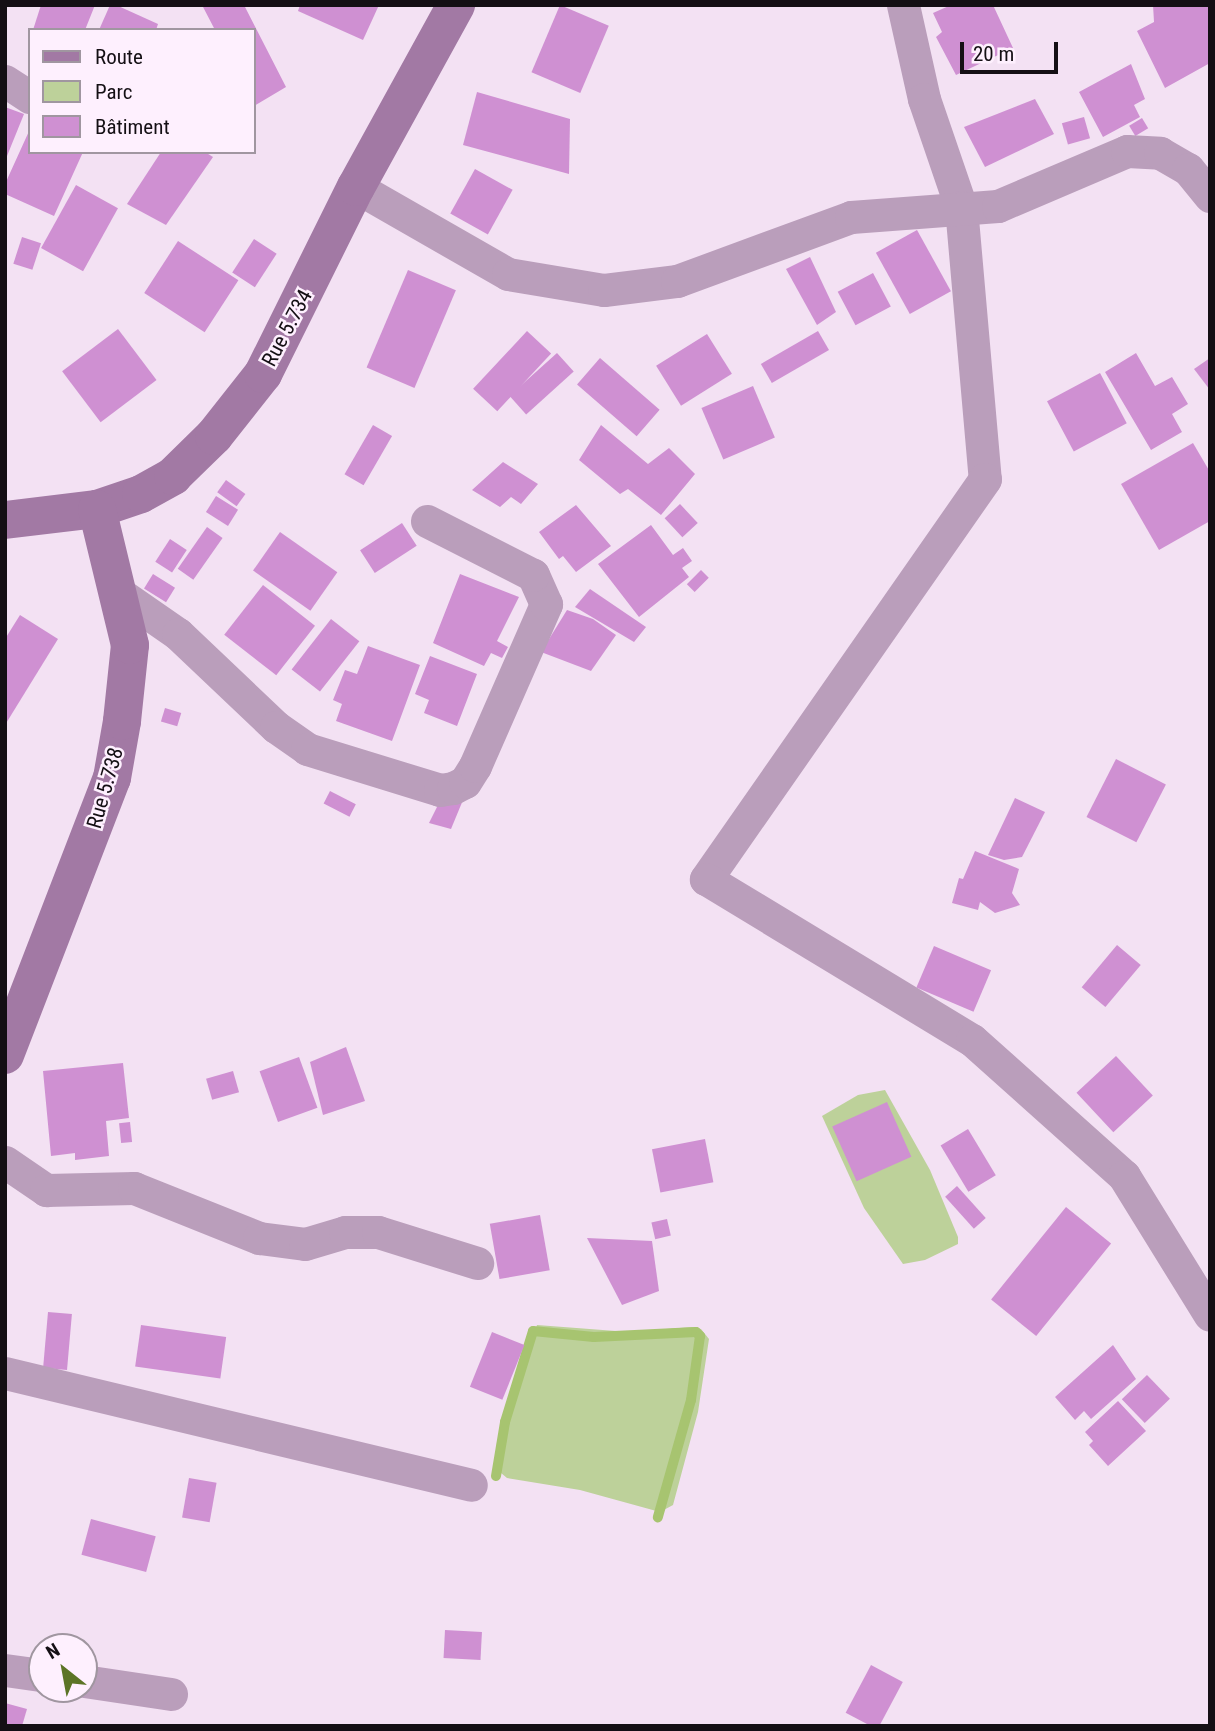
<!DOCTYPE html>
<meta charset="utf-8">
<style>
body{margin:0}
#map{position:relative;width:1215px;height:1731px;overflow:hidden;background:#f3e1f3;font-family:"Roboto Condensed",sans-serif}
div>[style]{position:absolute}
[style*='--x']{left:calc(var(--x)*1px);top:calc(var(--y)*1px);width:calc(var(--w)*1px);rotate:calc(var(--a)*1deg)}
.green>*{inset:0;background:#bdd19a}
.stream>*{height:10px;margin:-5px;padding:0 5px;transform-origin:5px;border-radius:5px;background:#a7c470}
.building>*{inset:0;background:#cf90d2;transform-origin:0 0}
.street>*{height:33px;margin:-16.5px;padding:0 16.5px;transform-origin:16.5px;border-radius:16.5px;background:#ba9ebb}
.secondary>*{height:38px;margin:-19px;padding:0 19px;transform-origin:19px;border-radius:19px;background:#a279a4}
span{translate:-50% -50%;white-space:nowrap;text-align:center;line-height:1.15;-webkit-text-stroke:5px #fef0fe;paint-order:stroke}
.street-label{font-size:21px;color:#140f14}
.frame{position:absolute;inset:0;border:7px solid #140f14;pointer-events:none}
.legend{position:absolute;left:28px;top:28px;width:228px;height:126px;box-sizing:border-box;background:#fef0fe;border:2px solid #a096a0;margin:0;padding:9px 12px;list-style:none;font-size:21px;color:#140f14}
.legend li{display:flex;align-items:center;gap:14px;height:35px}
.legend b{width:35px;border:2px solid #a096a0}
.north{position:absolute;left:28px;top:1633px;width:70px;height:70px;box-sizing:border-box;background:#fef0fe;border:2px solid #a096a0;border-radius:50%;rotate:329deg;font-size:19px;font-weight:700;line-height:28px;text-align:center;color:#140f14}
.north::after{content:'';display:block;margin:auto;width:24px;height:32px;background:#5c7426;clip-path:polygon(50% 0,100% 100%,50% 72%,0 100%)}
.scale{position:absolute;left:960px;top:42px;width:98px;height:32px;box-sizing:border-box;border:4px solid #140f14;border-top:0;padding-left:9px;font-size:21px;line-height:24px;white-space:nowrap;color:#140f14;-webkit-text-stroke:5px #fef0fe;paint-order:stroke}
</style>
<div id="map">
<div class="green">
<i style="clip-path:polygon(885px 1090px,930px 1170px,958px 1237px,958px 1244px,925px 1260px,903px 1264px,864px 1208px,822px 1116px,858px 1095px)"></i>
<i style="clip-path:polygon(537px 1325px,629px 1332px,692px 1327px,701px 1329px,709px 1339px,698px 1412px,673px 1505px,660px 1512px,580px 1490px,507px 1478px,495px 1468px,497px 1442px)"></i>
</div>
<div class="stream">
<i style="--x:496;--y:1476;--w:55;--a:-80.5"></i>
<i style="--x:505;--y:1422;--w:95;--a:-72.9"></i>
<i style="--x:533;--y:1331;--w:61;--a:5.6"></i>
<i style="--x:594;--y:1337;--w:102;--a:-2.8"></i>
<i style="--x:696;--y:1332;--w:6;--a:45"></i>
<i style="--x:700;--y:1336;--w:65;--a:98"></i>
<i style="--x:691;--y:1400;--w:122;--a:105.8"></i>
</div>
<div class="building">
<i style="clip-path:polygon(41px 5px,95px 5px,85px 30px,33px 30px)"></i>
<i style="clip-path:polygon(110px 5px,116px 5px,158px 24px,156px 30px,99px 30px)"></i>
<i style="clip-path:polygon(202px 5px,244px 5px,286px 87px,254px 106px,254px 30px,215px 30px)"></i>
<i style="clip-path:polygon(300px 5px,379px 5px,363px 40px,298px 11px)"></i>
<i style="left:560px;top:5px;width:53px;height:73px;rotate:23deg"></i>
<i style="clip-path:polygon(951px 5px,993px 5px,1013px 48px,956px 75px,936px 37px,942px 32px,933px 13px)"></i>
<i style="clip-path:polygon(1153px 5px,1210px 5px,1210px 63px,1165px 88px,1137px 31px,1154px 22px)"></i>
<i style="clip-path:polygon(1131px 64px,1145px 99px,1134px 105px,1140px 117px,1103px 137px,1079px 92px)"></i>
<i style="clip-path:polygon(477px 92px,570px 119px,569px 174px,463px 145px)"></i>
<i style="clip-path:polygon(1035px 99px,1054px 134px,985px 167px,964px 127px)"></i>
<i style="clip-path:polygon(5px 107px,24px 114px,5px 161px)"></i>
<i style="left:1084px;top:117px;width:22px;height:23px;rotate:74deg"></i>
<i style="left:1142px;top:118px;width:12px;height:15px;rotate:59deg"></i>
<i style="clip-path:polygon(30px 129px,30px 152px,83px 152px,54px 216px,5px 194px,5px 184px)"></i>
<i style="clip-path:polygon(161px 152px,205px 152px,213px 157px,166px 225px,127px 204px)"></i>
<i style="left:475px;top:169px;width:43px;height:51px;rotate:29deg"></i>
<i style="left:76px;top:185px;width:48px;height:72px;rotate:29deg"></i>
<i style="left:917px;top:230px;width:70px;height:47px;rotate:61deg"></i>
<i style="left:22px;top:237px;width:20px;height:28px;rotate:18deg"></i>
<i style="left:254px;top:239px;width:27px;height:40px;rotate:33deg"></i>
<i style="left:178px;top:241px;width:72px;height:62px;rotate:33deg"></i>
<i style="clip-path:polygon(810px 257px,836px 312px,817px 325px,786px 269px)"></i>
<i style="left:408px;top:270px;width:52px;height:106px;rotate:23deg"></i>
<i style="left:873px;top:273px;width:38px;height:40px;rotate:62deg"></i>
<i style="left:118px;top:329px;width:64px;height:70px;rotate:53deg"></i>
<i style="left:527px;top:331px;width:33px;height:79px;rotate:43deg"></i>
<i style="left:818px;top:331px;width:22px;height:66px;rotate:60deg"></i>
<i style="left:707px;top:334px;width:47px;height:60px;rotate:58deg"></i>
<i style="left:557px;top:353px;width:25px;height:64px;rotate:48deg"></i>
<i style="clip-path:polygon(1136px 353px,1155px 386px,1172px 377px,1188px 404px,1172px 414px,1182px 432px,1151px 450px,1105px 372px)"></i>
<i style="left:600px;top:358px;width:79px;height:35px;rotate:41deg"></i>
<i style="clip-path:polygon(1210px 358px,1210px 390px,1194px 369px)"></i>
<i style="left:1100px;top:373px;width:57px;height:60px;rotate:62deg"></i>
<i style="left:753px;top:386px;width:56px;height:56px;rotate:67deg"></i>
<i style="left:373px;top:425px;width:22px;height:57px;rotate:30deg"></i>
<i style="clip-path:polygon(601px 425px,648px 464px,669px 448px,695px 474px,661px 515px,628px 489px,620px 494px,579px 460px)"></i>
<i style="clip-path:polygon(1193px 443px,1210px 472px,1210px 521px,1159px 550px,1121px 484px)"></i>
<i style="clip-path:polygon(503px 462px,538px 484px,521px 504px,511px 497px,500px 507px,472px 490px)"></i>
<i style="left:226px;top:480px;width:24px;height:15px;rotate:36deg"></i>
<i style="left:216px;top:496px;width:26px;height:19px;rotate:32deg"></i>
<i style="left:680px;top:504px;width:26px;height:21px;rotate:47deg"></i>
<i style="clip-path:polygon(576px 505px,611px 546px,576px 572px,563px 556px,559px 559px,539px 532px)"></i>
<i style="left:402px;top:523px;width:27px;height:50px;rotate:57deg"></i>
<i style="clip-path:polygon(651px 525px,673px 555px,683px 548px,692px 561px,682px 568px,689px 577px,639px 617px,598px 564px)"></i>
<i style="left:207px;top:527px;width:19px;height:51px;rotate:35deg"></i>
<i style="left:280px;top:532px;width:70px;height:47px;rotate:35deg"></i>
<i style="left:170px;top:539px;width:20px;height:27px;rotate:33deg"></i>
<i style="left:701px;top:570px;width:11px;height:20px;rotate:45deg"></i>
<i style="left:153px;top:574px;width:26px;height:17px;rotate:32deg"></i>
<i style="clip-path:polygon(460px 574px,519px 597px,497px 641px,508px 647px,502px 658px,491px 653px,484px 666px,433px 643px)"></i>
<i style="left:263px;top:585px;width:66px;height:63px;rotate:38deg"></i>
<i style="clip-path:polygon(590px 589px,646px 627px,634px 642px,575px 607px)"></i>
<i style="clip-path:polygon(567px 610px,593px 619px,616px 635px,591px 671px,541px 652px)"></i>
<i style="clip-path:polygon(20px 615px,58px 639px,5px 725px,5px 639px)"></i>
<i style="left:331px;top:619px;width:36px;height:64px;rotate:38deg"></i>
<i style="clip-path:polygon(368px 646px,420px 665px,392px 741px,336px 721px,342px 704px,333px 700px,345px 670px,357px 674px)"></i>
<i style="clip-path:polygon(430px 656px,477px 674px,457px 726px,424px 713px,429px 700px,415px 694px)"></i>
<i style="left:165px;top:708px;width:17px;height:14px;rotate:17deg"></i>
<i style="left:1116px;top:759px;width:56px;height:65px;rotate:27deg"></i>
<i style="left:330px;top:791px;width:29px;height:14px;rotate:27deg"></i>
<i style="clip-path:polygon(1015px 798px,1045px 812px,1022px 857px,1004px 860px,988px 855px)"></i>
<i style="clip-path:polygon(463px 800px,451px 829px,429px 823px,440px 801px)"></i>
<i style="clip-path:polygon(975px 851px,1019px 869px,1012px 893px,1020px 905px,995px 913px,980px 902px,978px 910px,952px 903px,959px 878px,963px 879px)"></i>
<i style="left:1117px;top:945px;width:31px;height:55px;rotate:40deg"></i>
<i style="left:934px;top:946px;width:62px;height:45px;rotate:23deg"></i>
<i style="clip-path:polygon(346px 1047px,365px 1101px,323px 1115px,310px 1062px)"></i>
<i style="left:1116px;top:1056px;width:54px;height:54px;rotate:47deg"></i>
<i style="left:299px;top:1057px;width:54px;height:42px;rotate:70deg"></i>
<i style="clip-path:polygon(123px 1063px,129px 1118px,106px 1121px,109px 1156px,75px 1160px,75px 1153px,51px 1156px,43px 1071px)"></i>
<i style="left:233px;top:1071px;width:22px;height:28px;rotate:74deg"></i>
<i style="left:887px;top:1102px;width:60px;height:60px;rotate:66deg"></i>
<i style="left:130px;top:1122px;width:20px;height:11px;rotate:84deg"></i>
<i style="left:968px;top:1129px;width:54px;height:32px;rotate:59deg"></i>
<i style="left:705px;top:1139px;width:44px;height:54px;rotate:79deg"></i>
<i style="left:957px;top:1186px;width:43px;height:16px;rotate:48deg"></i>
<i style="left:1066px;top:1207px;width:58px;height:119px;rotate:39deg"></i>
<i style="left:540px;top:1215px;width:56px;height:51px;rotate:80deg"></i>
<i style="left:667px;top:1219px;width:17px;height:16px;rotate:77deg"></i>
<i style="clip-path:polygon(587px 1238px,652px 1241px,659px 1291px,622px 1305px)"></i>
<i style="left:48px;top:1312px;width:24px;height:56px;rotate:5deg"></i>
<i style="left:141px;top:1325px;width:86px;height:42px;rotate:8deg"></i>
<i style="left:492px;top:1332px;width:35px;height:59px;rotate:22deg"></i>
<i style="clip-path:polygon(1113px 1345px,1136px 1379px,1091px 1419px,1084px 1411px,1075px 1420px,1055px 1397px)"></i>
<i style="left:1147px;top:1375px;width:33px;height:35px;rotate:46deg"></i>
<i style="clip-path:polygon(1118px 1401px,1146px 1431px,1108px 1466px,1089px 1445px,1093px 1441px,1085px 1432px)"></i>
<i style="left:189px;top:1478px;width:28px;height:40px;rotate:10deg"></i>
<i style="left:91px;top:1519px;width:67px;height:37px;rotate:15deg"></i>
<i style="left:445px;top:1630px;width:37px;height:28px;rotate:3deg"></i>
<i style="left:871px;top:1665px;width:36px;height:54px;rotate:28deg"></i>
<i style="clip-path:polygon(5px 1703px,27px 1709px,22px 1726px,5px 1726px)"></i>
</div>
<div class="street">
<i style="--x:903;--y:5;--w:96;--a:77.4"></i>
<i style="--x:924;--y:99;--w:114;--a:71.1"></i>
<i style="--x:961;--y:207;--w:273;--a:85"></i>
<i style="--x:985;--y:479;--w:488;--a:124.9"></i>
<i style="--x:706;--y:879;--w:311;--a:31.2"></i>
<i style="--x:972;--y:1040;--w:204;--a:41.8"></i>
<i style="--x:1124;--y:1176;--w:163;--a:58.3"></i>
<i style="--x:5;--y:81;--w:30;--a:33"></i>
<i style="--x:356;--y:187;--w:175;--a:29.8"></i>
<i style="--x:508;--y:274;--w:97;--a:9.5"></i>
<i style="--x:604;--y:290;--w:74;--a:-7"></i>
<i style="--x:677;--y:281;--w:185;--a:-20.2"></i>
<i style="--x:851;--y:217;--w:147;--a:-4.3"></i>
<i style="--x:998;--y:206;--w:140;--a:-23.1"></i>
<i style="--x:1127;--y:151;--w:33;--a:3"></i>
<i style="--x:1160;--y:153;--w:32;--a:30"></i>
<i style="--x:1188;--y:169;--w:35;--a:51"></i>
<i style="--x:116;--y:591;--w:75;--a:34.7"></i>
<i style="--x:178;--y:634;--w:135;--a:43.5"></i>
<i style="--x:276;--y:727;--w:38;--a:35"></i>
<i style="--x:307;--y:749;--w:139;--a:17.1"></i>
<i style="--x:440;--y:790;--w:13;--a:-9"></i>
<i style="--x:453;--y:788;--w:13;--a:-27"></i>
<i style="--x:465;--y:782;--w:19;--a:-58"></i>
<i style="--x:475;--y:766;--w:177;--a:-66.3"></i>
<i style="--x:546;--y:604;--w:32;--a:-114"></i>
<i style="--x:533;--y:575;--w:119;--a:-153"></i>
<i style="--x:5;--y:1162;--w:50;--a:34.3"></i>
<i style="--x:46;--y:1190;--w:88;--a:-1.3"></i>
<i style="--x:134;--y:1188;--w:135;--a:21.8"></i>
<i style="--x:259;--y:1238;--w:46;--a:7.4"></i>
<i style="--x:305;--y:1244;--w:42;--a:-16.7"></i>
<i style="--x:345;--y:1232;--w:33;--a:0"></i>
<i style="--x:378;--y:1232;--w:104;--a:17.4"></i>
<i style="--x:5;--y:1373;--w:479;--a:13.5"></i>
<i style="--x:5;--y:1670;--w:37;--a:8"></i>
<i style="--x:84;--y:1681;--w:88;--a:8.5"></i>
</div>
<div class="secondary">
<i style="--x:5;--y:520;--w:93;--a:-6.8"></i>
<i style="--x:97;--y:509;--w:46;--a:-18.8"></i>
<i style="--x:141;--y:494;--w:37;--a:-29"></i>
<i style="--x:173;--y:476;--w:57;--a:-44.3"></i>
<i style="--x:214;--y:436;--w:79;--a:-51.7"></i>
<i style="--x:263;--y:374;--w:209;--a:-63.6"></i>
<i style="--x:356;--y:187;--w:208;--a:-61.2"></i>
<i style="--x:5;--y:1055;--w:297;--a:-68.9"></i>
<i style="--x:112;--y:778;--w:58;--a:-80"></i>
<i style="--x:122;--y:721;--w:76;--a:-84"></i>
<i style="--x:130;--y:645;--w:140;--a:-103.6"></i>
</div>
<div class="street-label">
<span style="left:287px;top:328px;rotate:-62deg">Rue 5.734</span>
<span style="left:105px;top:788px;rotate:-74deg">Rue 5.738</span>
</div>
<div class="frame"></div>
<ul class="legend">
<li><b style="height:9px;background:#a279a4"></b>Route</li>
<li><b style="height:19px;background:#bdd19a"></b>Parc</li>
<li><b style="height:19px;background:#cf90d2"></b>Bâtiment</li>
</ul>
<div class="north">N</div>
<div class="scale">20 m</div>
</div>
